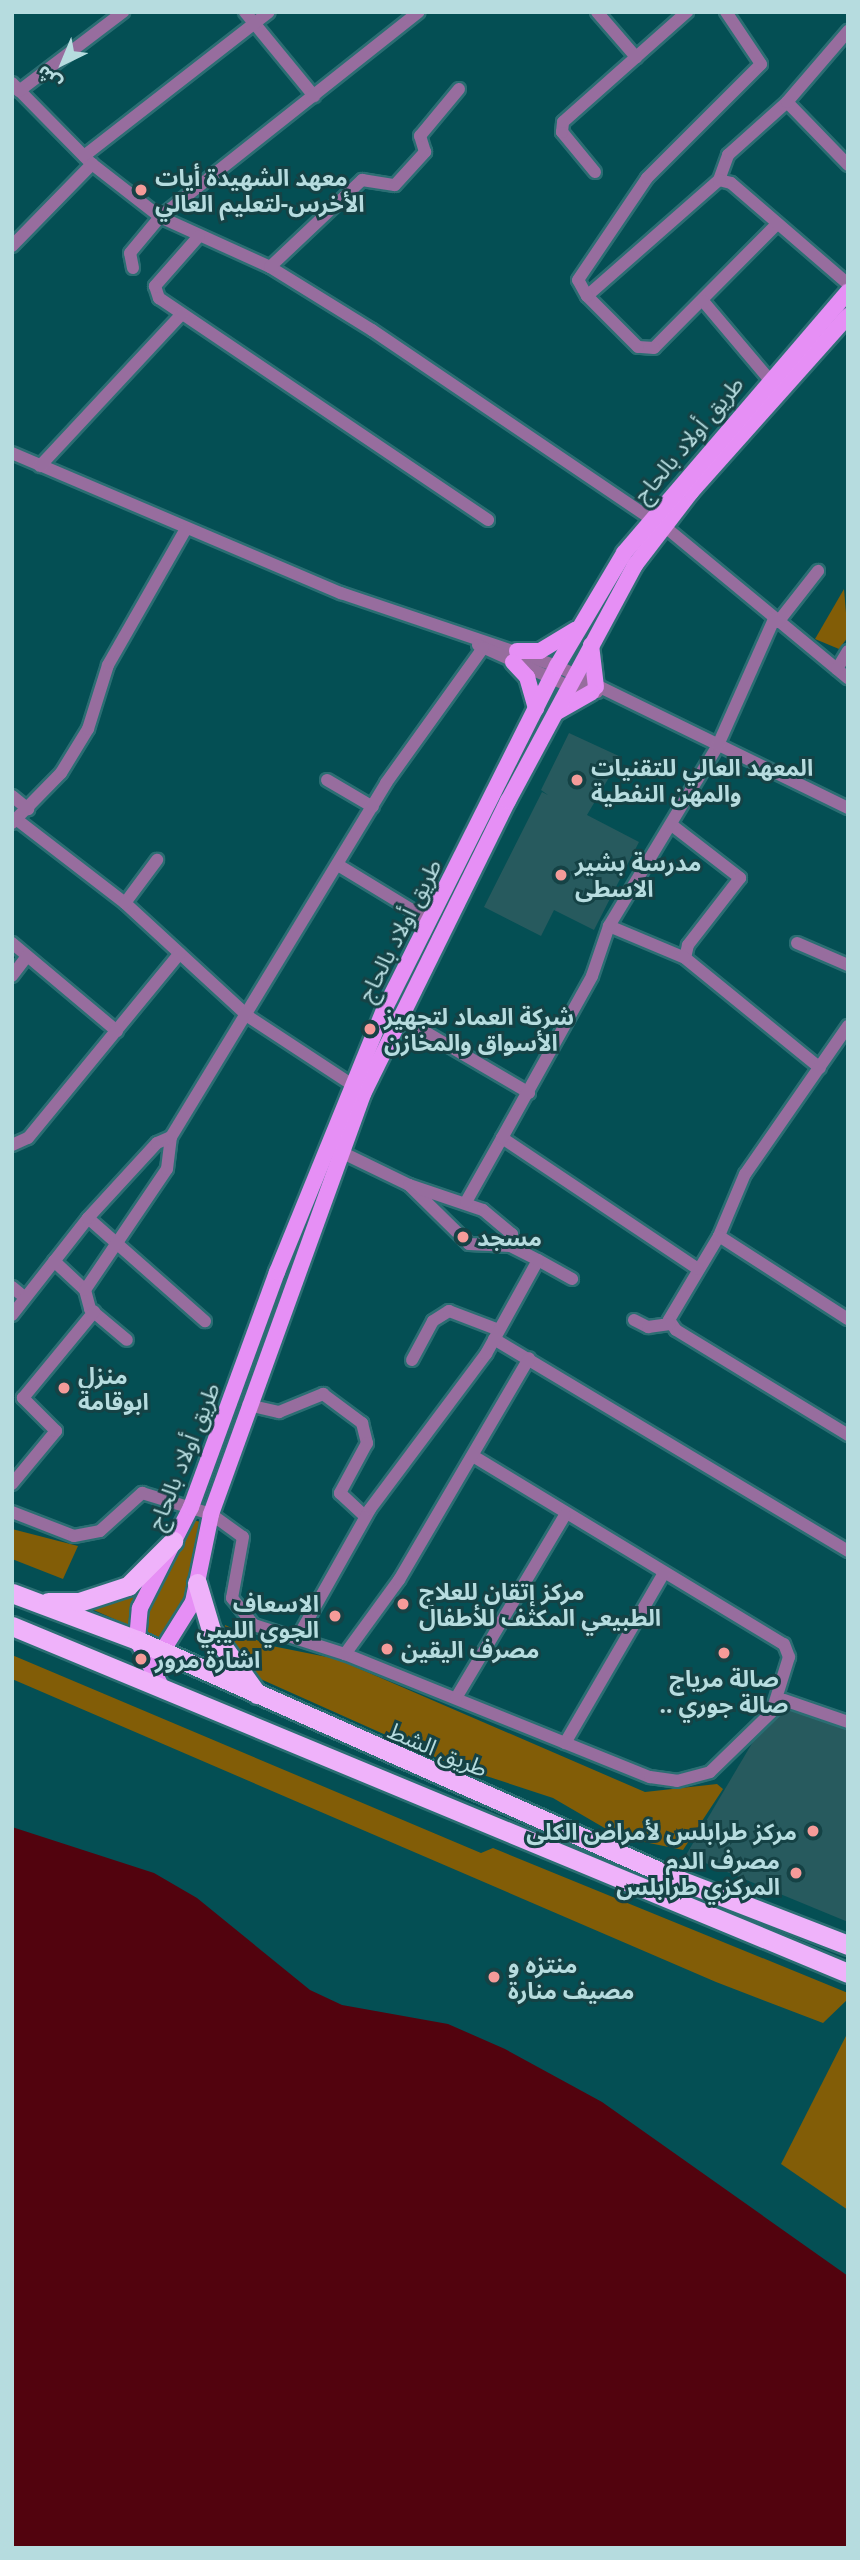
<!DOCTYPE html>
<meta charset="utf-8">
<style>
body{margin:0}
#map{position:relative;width:860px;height:2560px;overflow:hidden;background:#044f54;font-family:"Noto Sans","Noto Sans Arabic",sans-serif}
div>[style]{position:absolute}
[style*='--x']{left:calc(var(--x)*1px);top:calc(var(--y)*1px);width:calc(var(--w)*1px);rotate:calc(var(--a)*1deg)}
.built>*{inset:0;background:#275a5e}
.green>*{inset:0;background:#825d07}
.water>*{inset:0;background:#52030e}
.roads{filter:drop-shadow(2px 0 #2b6e73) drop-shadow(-2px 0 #2b6e73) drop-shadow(0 2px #2b6e73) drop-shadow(0 -2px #2b6e73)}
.minor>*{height:12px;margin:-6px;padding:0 6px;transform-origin:6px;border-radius:6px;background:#976d9e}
.major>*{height:16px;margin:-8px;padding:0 8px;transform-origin:8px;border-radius:8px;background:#e68ff5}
.highway>*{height:19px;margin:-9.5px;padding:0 9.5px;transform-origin:9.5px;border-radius:9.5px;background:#efb2fa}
.dots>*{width:19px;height:19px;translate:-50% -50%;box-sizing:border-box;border:4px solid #154245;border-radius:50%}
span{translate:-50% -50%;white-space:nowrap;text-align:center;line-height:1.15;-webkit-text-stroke:6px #154245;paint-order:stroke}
.poi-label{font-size:23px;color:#b6dcdf;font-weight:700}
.left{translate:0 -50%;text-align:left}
.right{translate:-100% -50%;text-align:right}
.street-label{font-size:23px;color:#b6dcdf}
.frame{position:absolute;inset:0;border:14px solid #b6dcdf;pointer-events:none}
.north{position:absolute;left:28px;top:28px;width:70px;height:70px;-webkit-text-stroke:5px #154245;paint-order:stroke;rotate:223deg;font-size:19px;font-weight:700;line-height:28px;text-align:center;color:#b6dcdf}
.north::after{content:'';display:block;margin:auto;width:24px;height:32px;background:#b6dcdf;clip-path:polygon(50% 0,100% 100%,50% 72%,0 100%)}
</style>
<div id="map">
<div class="built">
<i style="clip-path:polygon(569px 733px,621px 757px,587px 815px,639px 842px,594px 930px,554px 910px,541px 936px,484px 907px,542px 792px,548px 795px,541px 790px)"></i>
<i style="clip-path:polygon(793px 1705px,848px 1729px,848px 1922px,686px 1855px,764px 1723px)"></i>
</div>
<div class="green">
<i style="clip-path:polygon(844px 589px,848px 637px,839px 649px,815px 639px)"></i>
<i style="clip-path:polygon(193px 1520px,201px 1522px,184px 1606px,165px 1636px,157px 1638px,144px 1629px,144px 1617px)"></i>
<i style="clip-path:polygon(12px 1529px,78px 1546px,63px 1579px,12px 1559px)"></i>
<i style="clip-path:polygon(138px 1588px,130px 1626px,89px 1608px,111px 1603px)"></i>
<i style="clip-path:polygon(225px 1625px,267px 1645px,337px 1659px,645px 1792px,717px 1784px,723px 1789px,683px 1850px,620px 1837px,553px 1798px,453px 1765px,256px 1677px,224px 1636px)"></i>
<i style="clip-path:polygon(12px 1655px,481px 1853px,493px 1848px,848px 1993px,848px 1999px,823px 2023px,716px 1982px,12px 1679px)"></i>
<i style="clip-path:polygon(848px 2032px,848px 2210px,781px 2164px)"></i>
</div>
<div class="water">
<i style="clip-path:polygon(12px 1827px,154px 1873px,197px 1898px,310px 1990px,342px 2005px,448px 2024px,505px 2049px,602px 2102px,848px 2276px,848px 2548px,12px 2548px)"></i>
</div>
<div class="roads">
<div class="minor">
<i style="--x:245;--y:12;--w:109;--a:50.6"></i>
<i style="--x:597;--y:12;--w:60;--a:49.1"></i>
<i style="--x:12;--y:83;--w:114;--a:45.4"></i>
<i style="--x:92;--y:164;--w:86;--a:37.9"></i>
<i style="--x:160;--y:217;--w:121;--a:24.4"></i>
<i style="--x:270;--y:267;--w:120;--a:31.7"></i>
<i style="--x:372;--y:330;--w:336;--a:34.1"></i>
<i style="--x:19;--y:91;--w:131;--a:-37.2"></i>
<i style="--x:787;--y:102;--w:88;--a:45.9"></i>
<i style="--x:84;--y:156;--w:234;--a:-37.9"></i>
<i style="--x:595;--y:172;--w:52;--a:-129.5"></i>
<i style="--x:562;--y:132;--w:10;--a:-84"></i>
<i style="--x:563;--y:122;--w:166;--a:-41.6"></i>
<i style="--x:719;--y:180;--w:27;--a:-70"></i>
<i style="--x:728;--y:155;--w:79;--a:-41.9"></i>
<i style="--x:787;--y:102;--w:94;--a:-49.3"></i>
<i style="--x:776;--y:225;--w:173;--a:134.8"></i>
<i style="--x:654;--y:348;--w:16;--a:-176"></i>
<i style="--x:638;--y:347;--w:72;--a:-135"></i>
<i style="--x:587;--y:296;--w:176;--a:-41.3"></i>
<i style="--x:719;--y:180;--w:12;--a:14"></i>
<i style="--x:731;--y:183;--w:155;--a:40.8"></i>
<i style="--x:199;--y:236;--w:67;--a:131.3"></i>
<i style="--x:155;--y:286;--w:13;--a:72"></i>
<i style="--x:159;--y:298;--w:397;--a:34"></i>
<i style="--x:12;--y:246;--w:115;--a:-45.7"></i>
<i style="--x:270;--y:267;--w:127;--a:-43.4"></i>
<i style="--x:362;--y:180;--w:33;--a:9"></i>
<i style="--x:395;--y:185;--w:45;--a:-47.7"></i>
<i style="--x:425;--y:152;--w:17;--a:-107"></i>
<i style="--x:420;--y:136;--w:61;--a:-50.3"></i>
<i style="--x:133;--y:268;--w:15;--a:-101"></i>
<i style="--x:130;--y:253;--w:47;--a:-50.2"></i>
<i style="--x:160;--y:217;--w:330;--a:-38.4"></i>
<i style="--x:587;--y:296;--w:18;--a:-119"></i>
<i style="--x:578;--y:280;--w:123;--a:-55.9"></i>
<i style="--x:647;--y:178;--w:161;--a:-45"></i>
<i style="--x:761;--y:64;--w:63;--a:-123.9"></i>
<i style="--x:703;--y:301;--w:102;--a:49.8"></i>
<i style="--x:12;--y:453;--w:358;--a:23.1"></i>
<i style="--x:341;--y:593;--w:228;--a:18.7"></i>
<i style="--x:557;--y:666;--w:324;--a:26"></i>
<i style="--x:40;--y:466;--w:207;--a:-47"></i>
<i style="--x:664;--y:526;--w:239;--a:39.6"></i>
<i style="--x:778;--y:622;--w:65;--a:-51.9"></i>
<i style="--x:478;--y:645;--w:100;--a:24.3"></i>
<i style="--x:569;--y:686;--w:29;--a:12"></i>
<i style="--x:837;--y:669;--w:21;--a:-59"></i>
<i style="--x:327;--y:780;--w:53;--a:30.4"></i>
<i style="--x:12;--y:796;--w:21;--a:39"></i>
<i style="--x:16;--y:819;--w:138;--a:37.6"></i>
<i style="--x:125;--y:903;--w:168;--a:42.6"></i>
<i style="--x:249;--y:1017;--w:122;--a:33.3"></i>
<i style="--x:12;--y:823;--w:70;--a:-45.6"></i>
<i style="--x:61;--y:773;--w:52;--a:-58.5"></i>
<i style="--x:88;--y:729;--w:67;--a:-72.6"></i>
<i style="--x:108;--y:665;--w:157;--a:-60.2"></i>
<i style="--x:673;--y:826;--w:85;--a:37.8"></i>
<i style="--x:740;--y:878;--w:85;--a:127.8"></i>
<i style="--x:688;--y:945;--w:13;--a:103"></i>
<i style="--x:685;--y:958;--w:174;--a:39.2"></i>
<i style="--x:338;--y:865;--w:108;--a:31.3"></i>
<i style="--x:125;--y:903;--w:54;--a:-53.3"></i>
<i style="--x:609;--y:926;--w:82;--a:22.8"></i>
<i style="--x:12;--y:943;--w:137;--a:40"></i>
<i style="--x:797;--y:943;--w:56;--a:23.3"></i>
<i style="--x:12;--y:976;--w:25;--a:-53"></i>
<i style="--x:398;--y:1016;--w:152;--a:30.4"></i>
<i style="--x:848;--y:1026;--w:180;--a:124.8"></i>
<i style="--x:745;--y:1174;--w:67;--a:112.8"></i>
<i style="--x:719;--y:1236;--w:98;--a:120.8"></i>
<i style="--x:669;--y:1320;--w:12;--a:55"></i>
<i style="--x:676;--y:1330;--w:202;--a:31.4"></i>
<i style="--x:12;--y:1145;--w:17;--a:-24"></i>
<i style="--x:28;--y:1138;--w:239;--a:-50.6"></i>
<i style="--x:341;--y:1152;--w:76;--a:25.9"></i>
<i style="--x:409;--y:1185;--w:84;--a:44.5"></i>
<i style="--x:469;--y:1244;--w:42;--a:2.7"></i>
<i style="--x:409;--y:1185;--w:78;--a:18.7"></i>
<i style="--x:483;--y:1210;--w:38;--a:40"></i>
<i style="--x:512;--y:1234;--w:12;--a:95"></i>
<i style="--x:466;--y:1202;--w:73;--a:-60.6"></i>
<i style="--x:88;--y:1218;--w:156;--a:41.4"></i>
<i style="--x:719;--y:1236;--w:153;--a:32.8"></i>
<i style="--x:538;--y:1260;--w:39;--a:29"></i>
<i style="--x:54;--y:1261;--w:42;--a:43.1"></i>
<i style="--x:85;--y:1290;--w:20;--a:75"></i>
<i style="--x:90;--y:1309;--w:48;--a:40"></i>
<i style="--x:698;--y:1269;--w:236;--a:-146.2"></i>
<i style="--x:502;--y:1138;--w:185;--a:-60.9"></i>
<i style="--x:592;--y:976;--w:53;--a:-71.2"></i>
<i style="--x:609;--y:926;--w:211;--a:-58.9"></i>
<i style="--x:718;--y:745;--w:138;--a:-66"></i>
<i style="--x:12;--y:1287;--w:14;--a:39"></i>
<i style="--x:85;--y:1290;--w:146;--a:-55.9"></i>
<i style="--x:167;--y:1169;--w:32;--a:-83"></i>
<i style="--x:12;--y:1315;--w:123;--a:-51.9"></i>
<i style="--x:88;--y:1218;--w:102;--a:-47.4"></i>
<i style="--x:157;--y:1143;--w:15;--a:-23"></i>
<i style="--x:171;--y:1137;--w:414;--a:-58.7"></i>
<i style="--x:386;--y:783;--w:166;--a:-54.3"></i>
<i style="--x:634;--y:1320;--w:16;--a:27"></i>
<i style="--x:648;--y:1327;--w:22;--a:-8"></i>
<i style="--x:494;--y:1339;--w:413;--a:30.9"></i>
<i style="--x:412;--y:1360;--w:44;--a:-61.7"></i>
<i style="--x:433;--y:1321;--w:19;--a:-32"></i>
<i style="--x:449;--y:1311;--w:53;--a:20.8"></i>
<i style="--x:248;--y:1405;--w:32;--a:13"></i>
<i style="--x:279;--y:1412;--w:48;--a:-22.2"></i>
<i style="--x:323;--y:1394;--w:49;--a:36.6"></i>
<i style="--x:362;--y:1423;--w:21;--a:76"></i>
<i style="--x:367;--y:1443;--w:57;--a:118.4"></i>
<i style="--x:340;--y:1493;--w:34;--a:43"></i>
<i style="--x:473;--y:1456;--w:363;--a:31.2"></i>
<i style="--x:784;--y:1644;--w:14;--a:69"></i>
<i style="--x:789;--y:1657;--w:50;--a:107.4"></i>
<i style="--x:12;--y:1484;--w:69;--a:-50.3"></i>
<i style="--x:56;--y:1431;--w:47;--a:-135"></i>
<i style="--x:23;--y:1398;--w:112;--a:-50.5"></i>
<i style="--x:12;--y:1512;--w:66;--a:21.2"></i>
<i style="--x:74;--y:1536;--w:26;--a:-11"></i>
<i style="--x:100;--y:1531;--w:57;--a:-42.1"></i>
<i style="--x:142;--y:1493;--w:72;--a:16.9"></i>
<i style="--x:211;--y:1514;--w:39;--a:36"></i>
<i style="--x:243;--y:1537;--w:62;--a:100.2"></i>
<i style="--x:232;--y:1598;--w:35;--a:51"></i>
<i style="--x:254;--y:1625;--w:96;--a:17.7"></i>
<i style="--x:345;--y:1654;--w:329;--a:22"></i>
<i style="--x:650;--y:1777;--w:27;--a:8"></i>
<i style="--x:677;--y:1781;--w:34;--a:-15"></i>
<i style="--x:710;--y:1772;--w:103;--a:-44.2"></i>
<i style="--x:784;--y:1700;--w:68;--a:19"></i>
<i style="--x:298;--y:1637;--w:147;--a:-60.6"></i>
<i style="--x:370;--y:1509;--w:194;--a:-53.2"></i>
<i style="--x:486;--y:1354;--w:107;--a:-61"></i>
<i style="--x:538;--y:1260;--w:30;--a:-153"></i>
<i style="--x:345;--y:1654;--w:92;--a:-53.9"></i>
<i style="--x:399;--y:1580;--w:257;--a:-59.6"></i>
<i style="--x:456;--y:1698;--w:213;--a:-59.2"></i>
<i style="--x:565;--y:1743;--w:197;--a:-59.8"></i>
</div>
<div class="major">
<i style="--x:591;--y:645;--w:42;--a:83.2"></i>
<i style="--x:517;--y:651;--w:23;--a:0"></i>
<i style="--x:540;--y:651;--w:41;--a:-31"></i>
<i style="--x:513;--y:662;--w:21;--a:47"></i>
<i style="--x:527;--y:677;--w:33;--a:74"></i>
<i style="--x:557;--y:712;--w:40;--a:-29.7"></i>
<i style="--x:158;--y:1658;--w:66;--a:-58"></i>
<i style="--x:193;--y:1602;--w:90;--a:-78.4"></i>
<i style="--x:211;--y:1514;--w:447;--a:-70.1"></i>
<i style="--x:363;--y:1094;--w:327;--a:-63.7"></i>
<i style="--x:508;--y:801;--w:268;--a:-61.7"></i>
<i style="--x:635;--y:565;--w:92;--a:-52.5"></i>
<i style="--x:691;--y:492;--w:236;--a:-48.3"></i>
<i style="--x:163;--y:1690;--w:56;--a:-117.5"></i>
<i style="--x:137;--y:1640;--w:32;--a:-85"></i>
<i style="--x:140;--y:1608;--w:113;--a:-63.2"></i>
<i style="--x:191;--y:1507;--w:250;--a:-69.9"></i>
<i style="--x:277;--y:1272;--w:285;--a:-67.8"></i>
<i style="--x:385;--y:1008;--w:383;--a:-63.3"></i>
<i style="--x:557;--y:666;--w:131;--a:-59.3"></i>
<i style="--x:624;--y:553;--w:344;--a:-49.4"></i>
</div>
<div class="highway">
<i style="--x:197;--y:1583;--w:49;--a:73.4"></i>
<i style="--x:211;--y:1630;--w:79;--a:54.3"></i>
<i style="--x:12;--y:1593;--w:134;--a:20.6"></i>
<i style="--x:137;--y:1640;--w:585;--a:23.89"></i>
<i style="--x:672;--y:1877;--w:189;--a:21.1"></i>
<i style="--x:48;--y:1602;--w:31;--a:0"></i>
<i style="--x:79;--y:1602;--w:52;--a:-18.1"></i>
<i style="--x:128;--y:1586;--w:64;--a:-45"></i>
<i style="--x:12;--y:1626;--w:905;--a:22.54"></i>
</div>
</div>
<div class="dots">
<i style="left:141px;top:190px;background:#f59b99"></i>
<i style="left:577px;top:780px;background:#f59b99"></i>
<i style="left:561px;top:875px;background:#f59b99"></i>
<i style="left:370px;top:1029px;background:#f59b99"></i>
<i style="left:463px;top:1237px;background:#f59b99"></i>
<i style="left:64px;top:1388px;background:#f59b99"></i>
<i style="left:403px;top:1604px;background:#f59b99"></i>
<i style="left:335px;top:1616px;background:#f59b99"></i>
<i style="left:387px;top:1649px;background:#f59b99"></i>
<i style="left:724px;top:1653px;background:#f59b99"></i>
<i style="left:141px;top:1659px;background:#f59b99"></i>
<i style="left:813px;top:1831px;background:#f59b99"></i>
<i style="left:796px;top:1873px;background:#f59b99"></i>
<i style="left:494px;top:1977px;background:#f59b99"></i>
</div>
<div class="poi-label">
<span class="left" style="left:155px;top:190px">معهد الشهيدة أيات<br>الأخرس-لتعليم العالي</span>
<span class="left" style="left:591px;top:780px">المعهد العالي للتقنيات<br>والمهن النفطية</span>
<span class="left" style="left:575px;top:875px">مدرسة بشير<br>الاسطى</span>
<span class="left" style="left:384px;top:1029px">شركة العماد لتجهيز<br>الأسواق والمخازن</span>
<span class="left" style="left:477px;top:1237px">مسجد</span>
<span class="left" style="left:78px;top:1388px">منزل<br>ابوقامة</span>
<span class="left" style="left:419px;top:1604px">مركز إتقان للعلاج<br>الطبيعي المكثف للأطفال</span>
<span class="right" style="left:319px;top:1616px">الاسعاف<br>الجوي الليبي</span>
<span class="left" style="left:401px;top:1649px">مصرف اليقين</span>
<span class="left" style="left:155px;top:1659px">اشارة مرور</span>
<span style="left:724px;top:1691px">صالة مرياج<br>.. صالة جوري</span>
<span class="right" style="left:797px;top:1831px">مركز طرابلس لأمراض الكلى</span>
<span class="right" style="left:780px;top:1873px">مصرف الدم<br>المركزي طرابلس</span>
<span class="left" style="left:508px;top:1977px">منتزه و<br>مصيف منارة</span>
</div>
<div class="street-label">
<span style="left:688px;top:439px;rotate:-50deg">طريق أولاد بالحاج</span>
<span style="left:399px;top:930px;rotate:-63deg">طريق أولاد بالحاج</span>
<span style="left:183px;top:1456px;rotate:-68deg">طريق أولاد بالحاج</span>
<span style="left:438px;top:1749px;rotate:23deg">طريق الشط</span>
</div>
<div class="frame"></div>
<div class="north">ش</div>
</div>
